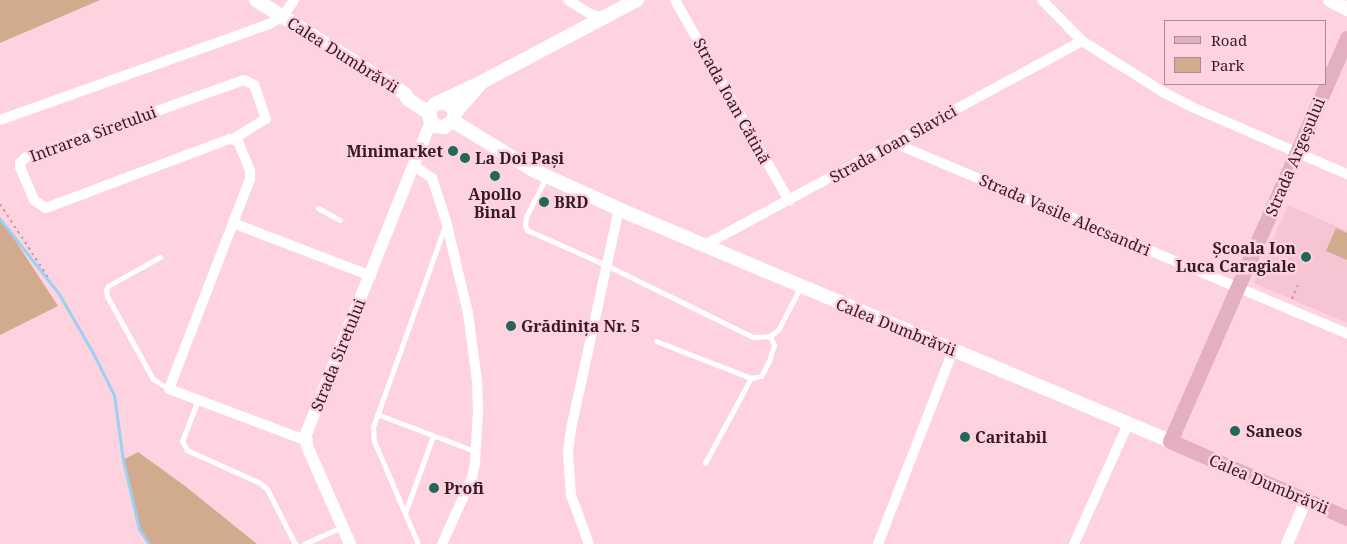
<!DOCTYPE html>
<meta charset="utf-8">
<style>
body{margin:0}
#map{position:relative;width:1347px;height:544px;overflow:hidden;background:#ffd2df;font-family:"Noto Serif",serif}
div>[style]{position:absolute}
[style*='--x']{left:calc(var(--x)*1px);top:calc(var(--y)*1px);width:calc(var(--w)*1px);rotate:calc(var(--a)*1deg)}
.built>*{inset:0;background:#f6c4d3}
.green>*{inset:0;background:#d2ab8e}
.stream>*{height:3px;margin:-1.5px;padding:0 1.5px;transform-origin:1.5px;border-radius:1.5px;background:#9ad1f6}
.path>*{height:2px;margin-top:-1px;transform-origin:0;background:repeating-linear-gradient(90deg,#c29ba6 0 2.5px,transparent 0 6.5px)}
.service>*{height:5px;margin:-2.5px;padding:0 2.5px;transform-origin:2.5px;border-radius:2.5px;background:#fff}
.minor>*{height:10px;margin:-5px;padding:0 5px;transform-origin:5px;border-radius:5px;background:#fff}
.tertiary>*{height:12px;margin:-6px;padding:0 6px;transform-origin:6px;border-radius:6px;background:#fff}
.secondary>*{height:14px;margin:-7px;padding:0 7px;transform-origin:7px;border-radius:7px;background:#fff}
.primary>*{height:15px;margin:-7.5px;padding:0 7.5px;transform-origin:7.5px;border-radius:7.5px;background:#e3afc1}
.dots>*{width:14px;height:14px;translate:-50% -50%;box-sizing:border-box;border:2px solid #ffd2df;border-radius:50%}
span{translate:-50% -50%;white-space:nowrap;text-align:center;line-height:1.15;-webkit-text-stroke:5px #ffd2df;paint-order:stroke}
.street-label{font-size:16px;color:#361b24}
.poi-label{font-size:16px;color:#361b24;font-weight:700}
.right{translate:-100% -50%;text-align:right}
.left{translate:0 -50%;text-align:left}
.legend{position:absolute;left:1164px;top:20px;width:162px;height:65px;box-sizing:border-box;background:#ffd2df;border:1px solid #af8994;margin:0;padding:6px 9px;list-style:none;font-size:15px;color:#361b24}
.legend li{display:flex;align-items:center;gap:10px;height:25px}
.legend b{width:25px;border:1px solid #af8994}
</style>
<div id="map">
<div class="built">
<i style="clip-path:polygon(1288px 205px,1347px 231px,1347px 323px,1254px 283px)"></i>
</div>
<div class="green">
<i style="clip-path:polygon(0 0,100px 0,0 43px)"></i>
<i style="clip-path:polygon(0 217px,58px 306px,0 335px)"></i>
<i style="clip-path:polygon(1336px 228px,1347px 233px,1347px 260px,1326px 251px)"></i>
<i style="clip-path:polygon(138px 452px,185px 486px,257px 544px,149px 544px,139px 529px,123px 460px)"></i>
</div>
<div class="stream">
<i style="--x:0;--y:219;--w:95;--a:51.8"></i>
<i style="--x:59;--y:294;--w:68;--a:60"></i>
<i style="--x:93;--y:353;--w:47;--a:63.4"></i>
<i style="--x:114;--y:395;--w:66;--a:82.1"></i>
<i style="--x:123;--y:460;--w:71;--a:76.9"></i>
<i style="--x:139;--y:529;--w:18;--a:56"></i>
</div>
<div class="path">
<i style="--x:0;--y:204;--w:91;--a:56.7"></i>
<i style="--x:1292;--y:299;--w:15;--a:-67"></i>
</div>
<div class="service">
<i style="--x:546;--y:177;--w:45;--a:116.6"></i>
<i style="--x:526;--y:217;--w:8;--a:97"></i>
<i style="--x:525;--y:225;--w:5;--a:68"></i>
<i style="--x:527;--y:230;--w:86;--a:23.9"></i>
<i style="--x:606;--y:265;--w:164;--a:26.1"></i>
<i style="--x:753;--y:337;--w:17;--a:-3"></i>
<i style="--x:770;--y:336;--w:10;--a:-37"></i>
<i style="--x:778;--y:330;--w:47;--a:-62.4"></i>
<i style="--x:318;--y:208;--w:25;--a:29"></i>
<i style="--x:160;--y:257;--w:60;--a:150.9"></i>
<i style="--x:108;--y:286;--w:4;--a:117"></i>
<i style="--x:106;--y:290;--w:6;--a:81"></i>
<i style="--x:107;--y:296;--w:95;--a:61"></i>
<i style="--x:153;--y:379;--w:19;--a:32"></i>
<i style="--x:656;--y:341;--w:102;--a:21.3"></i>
<i style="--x:751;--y:378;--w:10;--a:-11"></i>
<i style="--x:761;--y:376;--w:17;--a:-62"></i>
<i style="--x:769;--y:361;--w:17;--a:-73"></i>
<i style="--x:774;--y:345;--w:10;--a:-114"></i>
<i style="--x:198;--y:400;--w:44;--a:111.3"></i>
<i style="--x:182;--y:441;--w:10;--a:61"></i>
<i style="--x:187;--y:450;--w:80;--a:24.3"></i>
<i style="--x:260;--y:483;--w:9;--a:41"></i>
<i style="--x:267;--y:489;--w:62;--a:63"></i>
<i style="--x:377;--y:414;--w:107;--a:20.8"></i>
<i style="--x:705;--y:463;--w:97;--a:-61.6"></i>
<i style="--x:405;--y:513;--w:82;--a:-70"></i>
<i style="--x:304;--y:544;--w:42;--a:-24.1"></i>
<i style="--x:418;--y:544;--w:112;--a:-113.1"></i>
<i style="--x:374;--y:441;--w:14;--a:-94"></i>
<i style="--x:373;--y:427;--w:214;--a:-70.3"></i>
</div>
<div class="minor">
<i style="--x:568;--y:0;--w:26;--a:32"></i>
<i style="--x:590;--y:14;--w:14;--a:17"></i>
<i style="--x:675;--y:0;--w:231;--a:60.4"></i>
<i style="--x:1042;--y:0;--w:57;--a:45.7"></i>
<i style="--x:1082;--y:41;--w:96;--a:32.2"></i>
<i style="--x:1163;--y:92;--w:33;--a:27"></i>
<i style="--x:1192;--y:107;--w:169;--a:23.4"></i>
<i style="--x:0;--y:120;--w:286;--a:-19.6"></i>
<i style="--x:269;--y:24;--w:16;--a:-30"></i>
<i style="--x:283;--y:16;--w:19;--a:-55"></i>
<i style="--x:235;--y:138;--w:36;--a:-32"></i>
<i style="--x:266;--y:119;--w:36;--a:-109"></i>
<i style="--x:254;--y:85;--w:11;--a:-153"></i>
<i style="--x:244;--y:80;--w:232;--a:160.4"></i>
<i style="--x:25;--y:158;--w:7;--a:135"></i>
<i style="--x:20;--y:163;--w:4;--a:90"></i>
<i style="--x:20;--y:167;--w:36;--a:67"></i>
<i style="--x:34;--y:200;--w:14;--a:34"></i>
<i style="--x:46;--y:208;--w:197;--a:-20.6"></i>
<i style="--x:230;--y:139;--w:8;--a:14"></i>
<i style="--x:238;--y:141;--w:31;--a:68"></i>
<i style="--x:250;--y:170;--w:9;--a:90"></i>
<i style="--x:250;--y:179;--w:225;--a:111.1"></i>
<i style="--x:169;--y:389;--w:145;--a:20.6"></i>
<i style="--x:894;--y:143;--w:491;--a:22.8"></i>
<i style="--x:414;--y:166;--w:22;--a:34"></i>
<i style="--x:432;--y:178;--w:45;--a:72"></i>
<i style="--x:446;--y:221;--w:95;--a:76.6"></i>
<i style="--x:468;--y:313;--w:69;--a:82.5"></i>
<i style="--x:477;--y:381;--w:30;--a:88"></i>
<i style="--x:478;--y:411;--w:52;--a:93.3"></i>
<i style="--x:475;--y:463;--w:15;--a:101"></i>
<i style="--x:472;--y:478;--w:72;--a:114.4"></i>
<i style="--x:233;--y:223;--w:148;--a:21"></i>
<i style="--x:703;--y:246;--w:431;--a:-28.4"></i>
<i style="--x:589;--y:544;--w:52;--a:-110.2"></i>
<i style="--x:571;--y:495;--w:42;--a:-94.1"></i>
<i style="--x:568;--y:453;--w:24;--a:-83"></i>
<i style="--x:571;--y:429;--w:225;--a:-77.7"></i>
<i style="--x:878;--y:544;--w:207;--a:-68.8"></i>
<i style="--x:1074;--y:544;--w:132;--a:-65.8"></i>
</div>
<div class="tertiary">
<i style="--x:350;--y:544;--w:107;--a:-113.7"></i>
<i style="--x:307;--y:446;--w:12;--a:-95"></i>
<i style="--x:306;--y:434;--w:337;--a:-68.2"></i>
<i style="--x:1287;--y:544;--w:48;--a:-66.6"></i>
</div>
<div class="secondary">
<i style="--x:256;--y:0;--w:176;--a:32.2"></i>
<i style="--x:405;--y:94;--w:7;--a:56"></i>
<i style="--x:409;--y:100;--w:24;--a:33"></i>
<i style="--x:1330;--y:0;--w:19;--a:28"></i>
<i style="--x:439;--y:102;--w:12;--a:14"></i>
<i style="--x:451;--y:105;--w:9;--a:63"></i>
<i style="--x:455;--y:113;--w:8;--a:104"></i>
<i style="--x:453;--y:121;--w:11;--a:146"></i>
<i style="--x:444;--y:127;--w:9;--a:-174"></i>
<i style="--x:435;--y:126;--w:9;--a:-126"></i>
<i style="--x:430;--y:119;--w:9;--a:-90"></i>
<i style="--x:430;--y:110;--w:8;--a:-50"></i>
<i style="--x:435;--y:104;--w:50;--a:-25"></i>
<i style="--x:480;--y:83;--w:178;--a:-27.9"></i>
<i style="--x:455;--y:113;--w:38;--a:-49"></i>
<i style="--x:453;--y:121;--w:94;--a:31.5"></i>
<i style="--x:533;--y:170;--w:107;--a:24.4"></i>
<i style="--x:630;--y:214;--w:586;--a:22.8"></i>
</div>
<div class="primary">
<i style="--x:1347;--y:38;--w:440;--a:113.7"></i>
<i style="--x:1170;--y:441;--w:193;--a:23.5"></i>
</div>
<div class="dots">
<i style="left:453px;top:151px;background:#21675a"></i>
<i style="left:465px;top:158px;background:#21675a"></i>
<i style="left:495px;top:176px;background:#21675a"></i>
<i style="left:544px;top:202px;background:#21675a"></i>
<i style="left:1306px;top:257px;background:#21675a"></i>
<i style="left:511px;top:326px;background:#21675a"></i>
<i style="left:1235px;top:431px;background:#21675a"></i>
<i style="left:965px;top:437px;background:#21675a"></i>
<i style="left:434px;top:488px;background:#21675a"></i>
</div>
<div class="street-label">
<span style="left:343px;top:55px;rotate:32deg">Calea Dumbrăvii</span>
<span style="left:732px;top:101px;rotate:61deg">Strada Ioan Cătină</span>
<span style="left:93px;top:134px;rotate:-20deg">Intrarea Siretului</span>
<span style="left:893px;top:144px;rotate:-29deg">Strada Ioan Slavici</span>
<span style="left:1295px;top:157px;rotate:-67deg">Strada Argeșului</span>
<span style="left:1065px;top:215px;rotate:23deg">Strada Vasile Alecsandri</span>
<span style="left:896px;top:327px;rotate:22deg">Calea Dumbrăvii</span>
<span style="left:338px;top:355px;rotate:-68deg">Strada Siretului</span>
<span style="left:1269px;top:484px;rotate:23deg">Calea Dumbrăvii</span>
</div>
<div class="poi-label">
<span class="right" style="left:443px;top:151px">Minimarket</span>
<span class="left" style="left:475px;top:158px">La Doi Pași</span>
<span style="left:495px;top:203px">Apollo<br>Binal</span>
<span class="left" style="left:554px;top:202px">BRD</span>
<span class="right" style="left:1296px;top:257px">Școala Ion<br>Luca Caragiale</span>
<span class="left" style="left:521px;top:326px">Grădinița Nr. 5</span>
<span class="left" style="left:1246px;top:431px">Saneos</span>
<span class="left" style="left:975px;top:437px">Caritabil</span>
<span class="left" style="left:444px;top:488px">Profi</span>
</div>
<ul class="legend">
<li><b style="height:6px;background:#e3afc1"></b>Road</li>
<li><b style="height:14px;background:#d2ab8e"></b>Park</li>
</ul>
</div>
